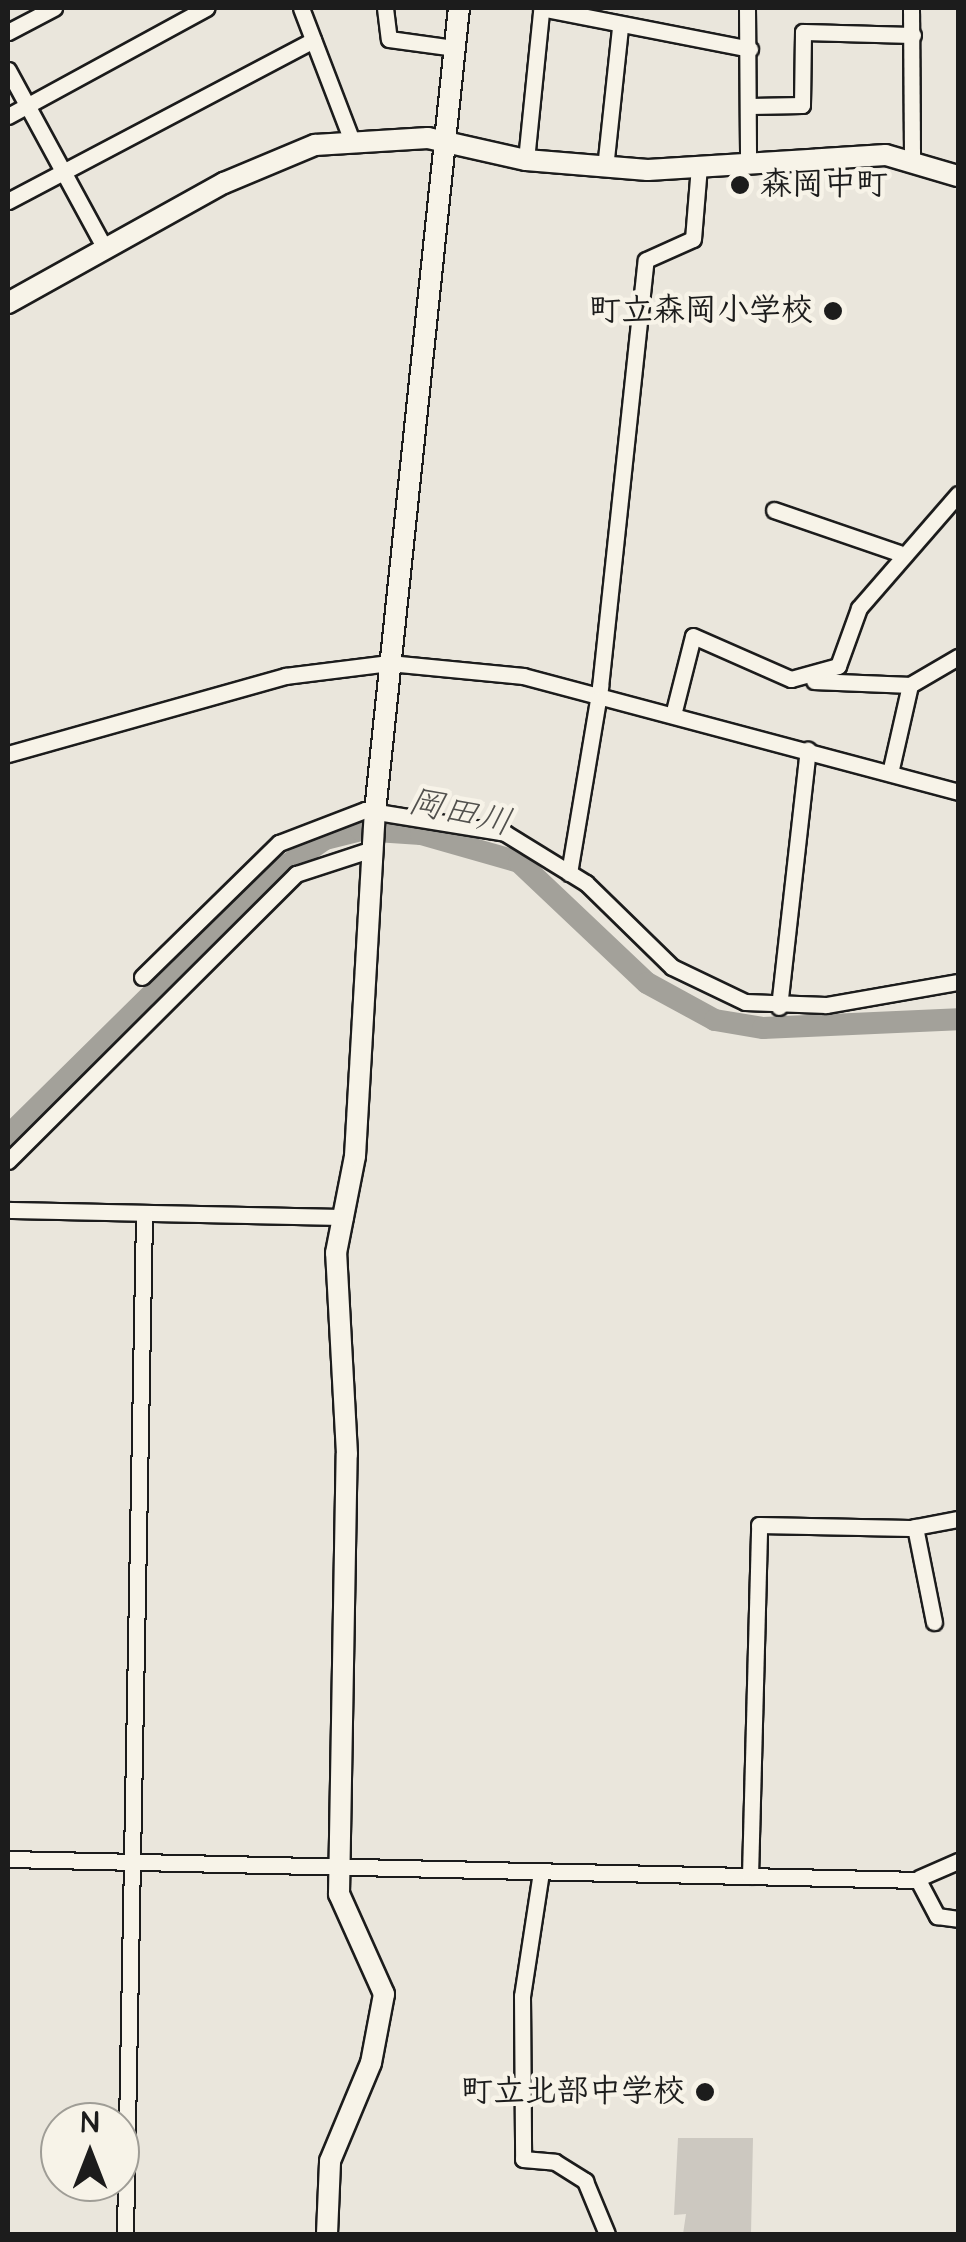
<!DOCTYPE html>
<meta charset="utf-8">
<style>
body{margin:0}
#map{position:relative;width:966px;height:2242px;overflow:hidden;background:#eae6dc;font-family:"Architects Daughter","Klee One",sans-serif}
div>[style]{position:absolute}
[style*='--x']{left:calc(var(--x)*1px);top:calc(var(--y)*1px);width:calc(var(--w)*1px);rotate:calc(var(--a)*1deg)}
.green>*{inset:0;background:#ccc8c0}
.river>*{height:22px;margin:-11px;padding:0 11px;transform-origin:11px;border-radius:11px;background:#a3a19a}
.roads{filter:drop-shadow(2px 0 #1c1c1c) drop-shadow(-2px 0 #1c1c1c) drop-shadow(0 2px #1c1c1c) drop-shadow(0 -2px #1c1c1c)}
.minor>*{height:15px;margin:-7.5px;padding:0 7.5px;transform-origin:7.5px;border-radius:7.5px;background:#f7f3e8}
.tertiary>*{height:20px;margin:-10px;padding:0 10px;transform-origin:10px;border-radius:10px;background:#f7f3e8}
.dots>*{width:28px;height:28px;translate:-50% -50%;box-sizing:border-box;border:5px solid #f7f3e8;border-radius:50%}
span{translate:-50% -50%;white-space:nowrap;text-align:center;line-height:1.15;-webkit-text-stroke:9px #f7f3e8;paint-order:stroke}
.poi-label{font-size:32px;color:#1c1c1c;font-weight:700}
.left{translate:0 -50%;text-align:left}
.right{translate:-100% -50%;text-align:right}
.water-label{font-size:35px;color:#52514e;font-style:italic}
.frame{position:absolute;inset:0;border:10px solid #1c1c1c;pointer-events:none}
.north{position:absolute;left:40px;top:2102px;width:100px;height:100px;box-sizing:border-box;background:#f7f3e8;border:2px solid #9f9d96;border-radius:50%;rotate:0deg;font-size:28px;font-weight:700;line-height:40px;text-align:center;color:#1c1c1c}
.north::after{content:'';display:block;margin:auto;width:35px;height:45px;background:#1c1c1c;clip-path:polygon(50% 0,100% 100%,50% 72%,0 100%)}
</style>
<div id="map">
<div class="green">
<i style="clip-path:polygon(678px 2138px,753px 2138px,751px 2234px,683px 2234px,686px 2214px,674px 2215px)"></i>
</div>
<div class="river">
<i style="--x:8;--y:1136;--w:373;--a:-44.6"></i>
<i style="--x:274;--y:874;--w:62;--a:-34.5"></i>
<i style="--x:325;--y:839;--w:37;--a:-14"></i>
<i style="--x:361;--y:830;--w:60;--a:3.8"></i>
<i style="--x:421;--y:834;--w:102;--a:15.9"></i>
<i style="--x:519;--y:862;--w:176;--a:43.4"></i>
<i style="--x:647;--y:983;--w:77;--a:28.6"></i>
<i style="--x:715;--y:1020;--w:49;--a:9.5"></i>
<i style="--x:763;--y:1028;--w:195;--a:-2.6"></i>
</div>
<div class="roads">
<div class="minor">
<i style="--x:301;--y:8;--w:142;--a:69"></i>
<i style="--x:385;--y:8;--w:31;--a:83"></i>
<i style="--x:389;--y:39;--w:67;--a:7.8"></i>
<i style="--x:541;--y:8;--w:213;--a:11.1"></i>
<i style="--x:747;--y:8;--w:153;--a:89.6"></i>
<i style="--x:911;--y:8;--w:152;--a:89.6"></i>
<i style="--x:8;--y:32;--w:52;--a:-27.6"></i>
<i style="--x:8;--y:70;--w:204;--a:61.5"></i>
<i style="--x:750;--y:106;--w:52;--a:-1.1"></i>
<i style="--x:802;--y:105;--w:73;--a:-89.2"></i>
<i style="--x:803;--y:32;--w:110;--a:1.6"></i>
<i style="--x:8;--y:116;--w:226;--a:-28.6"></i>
<i style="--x:526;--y:160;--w:149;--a:-84.2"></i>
<i style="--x:605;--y:168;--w:141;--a:-83.9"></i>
<i style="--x:8;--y:201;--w:345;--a:-27.8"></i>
<i style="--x:774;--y:510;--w:132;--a:19"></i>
<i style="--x:814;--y:681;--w:96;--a:2.4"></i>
<i style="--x:673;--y:715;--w:81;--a:-75.8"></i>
<i style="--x:693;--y:636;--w:107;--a:23.7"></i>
<i style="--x:791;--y:679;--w:49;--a:-15.5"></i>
<i style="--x:838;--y:666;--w:62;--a:-70.1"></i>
<i style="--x:859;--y:608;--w:151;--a:-49"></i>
<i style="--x:8;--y:754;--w:288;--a:-15.7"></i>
<i style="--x:285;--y:676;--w:105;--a:-7.1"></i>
<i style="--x:389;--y:663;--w:135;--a:5.5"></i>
<i style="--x:523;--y:676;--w:450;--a:14.9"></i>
<i style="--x:890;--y:773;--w:90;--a:-77.2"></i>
<i style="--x:910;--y:685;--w:56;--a:-30.3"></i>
<i style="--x:569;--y:873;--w:189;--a:-80.5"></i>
<i style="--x:600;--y:687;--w:429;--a:-83.9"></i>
<i style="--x:646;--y:260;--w:51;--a:-24.1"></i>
<i style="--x:693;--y:239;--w:73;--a:-85.3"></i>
<i style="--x:142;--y:977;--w:192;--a:-44.4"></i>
<i style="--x:279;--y:843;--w:92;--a:-21"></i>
<i style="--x:365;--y:810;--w:142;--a:9.3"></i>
<i style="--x:505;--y:833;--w:95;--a:31.7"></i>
<i style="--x:586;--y:883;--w:120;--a:44.3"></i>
<i style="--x:672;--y:967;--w:81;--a:25.6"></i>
<i style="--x:745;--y:1002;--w:81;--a:2.1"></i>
<i style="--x:826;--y:1005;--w:134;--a:-9.9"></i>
<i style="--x:779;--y:1007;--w:259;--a:-83.6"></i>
<i style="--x:8;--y:1161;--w:407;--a:-44.9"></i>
<i style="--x:296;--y:874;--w:80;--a:-18.2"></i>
<i style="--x:8;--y:1210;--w:337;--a:1.2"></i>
<i style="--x:915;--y:1527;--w:97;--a:78.7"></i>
<i style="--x:8;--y:1859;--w:910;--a:1.32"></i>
<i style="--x:918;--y:1880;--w:41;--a:62.2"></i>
<i style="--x:937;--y:1916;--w:21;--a:8"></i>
<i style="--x:541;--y:1872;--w:125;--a:98.7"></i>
<i style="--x:522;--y:1996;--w:163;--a:89.6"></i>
<i style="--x:523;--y:2159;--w:32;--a:5"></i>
<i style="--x:555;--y:2162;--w:36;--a:32"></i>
<i style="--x:585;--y:2181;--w:57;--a:67.5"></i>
<i style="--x:750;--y:1876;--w:351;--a:-88.5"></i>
<i style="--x:759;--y:1525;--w:151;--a:1.1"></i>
<i style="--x:910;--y:1528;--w:49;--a:-10.6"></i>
<i style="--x:919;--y:1878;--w:43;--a:-23.6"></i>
<i style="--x:125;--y:2234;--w:1020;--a:-88.93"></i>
</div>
<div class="tertiary">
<i style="--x:8;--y:303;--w:247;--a:-29.1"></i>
<i style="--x:224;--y:183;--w:99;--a:-22.7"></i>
<i style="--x:315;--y:145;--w:113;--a:-3.5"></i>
<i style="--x:428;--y:138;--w:100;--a:12.7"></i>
<i style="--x:526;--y:160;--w:122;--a:4.7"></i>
<i style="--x:648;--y:170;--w:238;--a:-3.6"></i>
<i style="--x:886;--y:155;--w:75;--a:16.3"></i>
<i style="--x:327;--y:2234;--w:73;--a:-87.6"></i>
<i style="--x:330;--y:2161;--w:106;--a:-67.3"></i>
<i style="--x:371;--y:2063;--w:70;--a:-79.3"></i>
<i style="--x:384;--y:1994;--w:110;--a:-114.2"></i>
<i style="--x:339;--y:1894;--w:440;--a:-89"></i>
<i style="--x:347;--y:1454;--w:201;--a:-93.1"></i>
<i style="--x:336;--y:1253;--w:99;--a:-78.9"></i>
<i style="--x:355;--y:1156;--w:345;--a:-86.7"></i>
<i style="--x:375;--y:812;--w:808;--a:-84.04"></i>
</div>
</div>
<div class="dots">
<i style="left:740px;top:185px;background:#1c1c1c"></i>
<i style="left:833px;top:311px;background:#1c1c1c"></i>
<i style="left:705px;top:2092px;background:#1c1c1c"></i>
</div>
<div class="poi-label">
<span class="left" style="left:760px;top:185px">森岡中町</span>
<span class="right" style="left:813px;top:311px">町立森岡小学校</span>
<span class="right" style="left:685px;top:2092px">町立北部中学校</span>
</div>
<div class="water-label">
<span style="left:460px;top:813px;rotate:13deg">岡田川</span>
</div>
<div class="frame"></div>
<div class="north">N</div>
</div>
